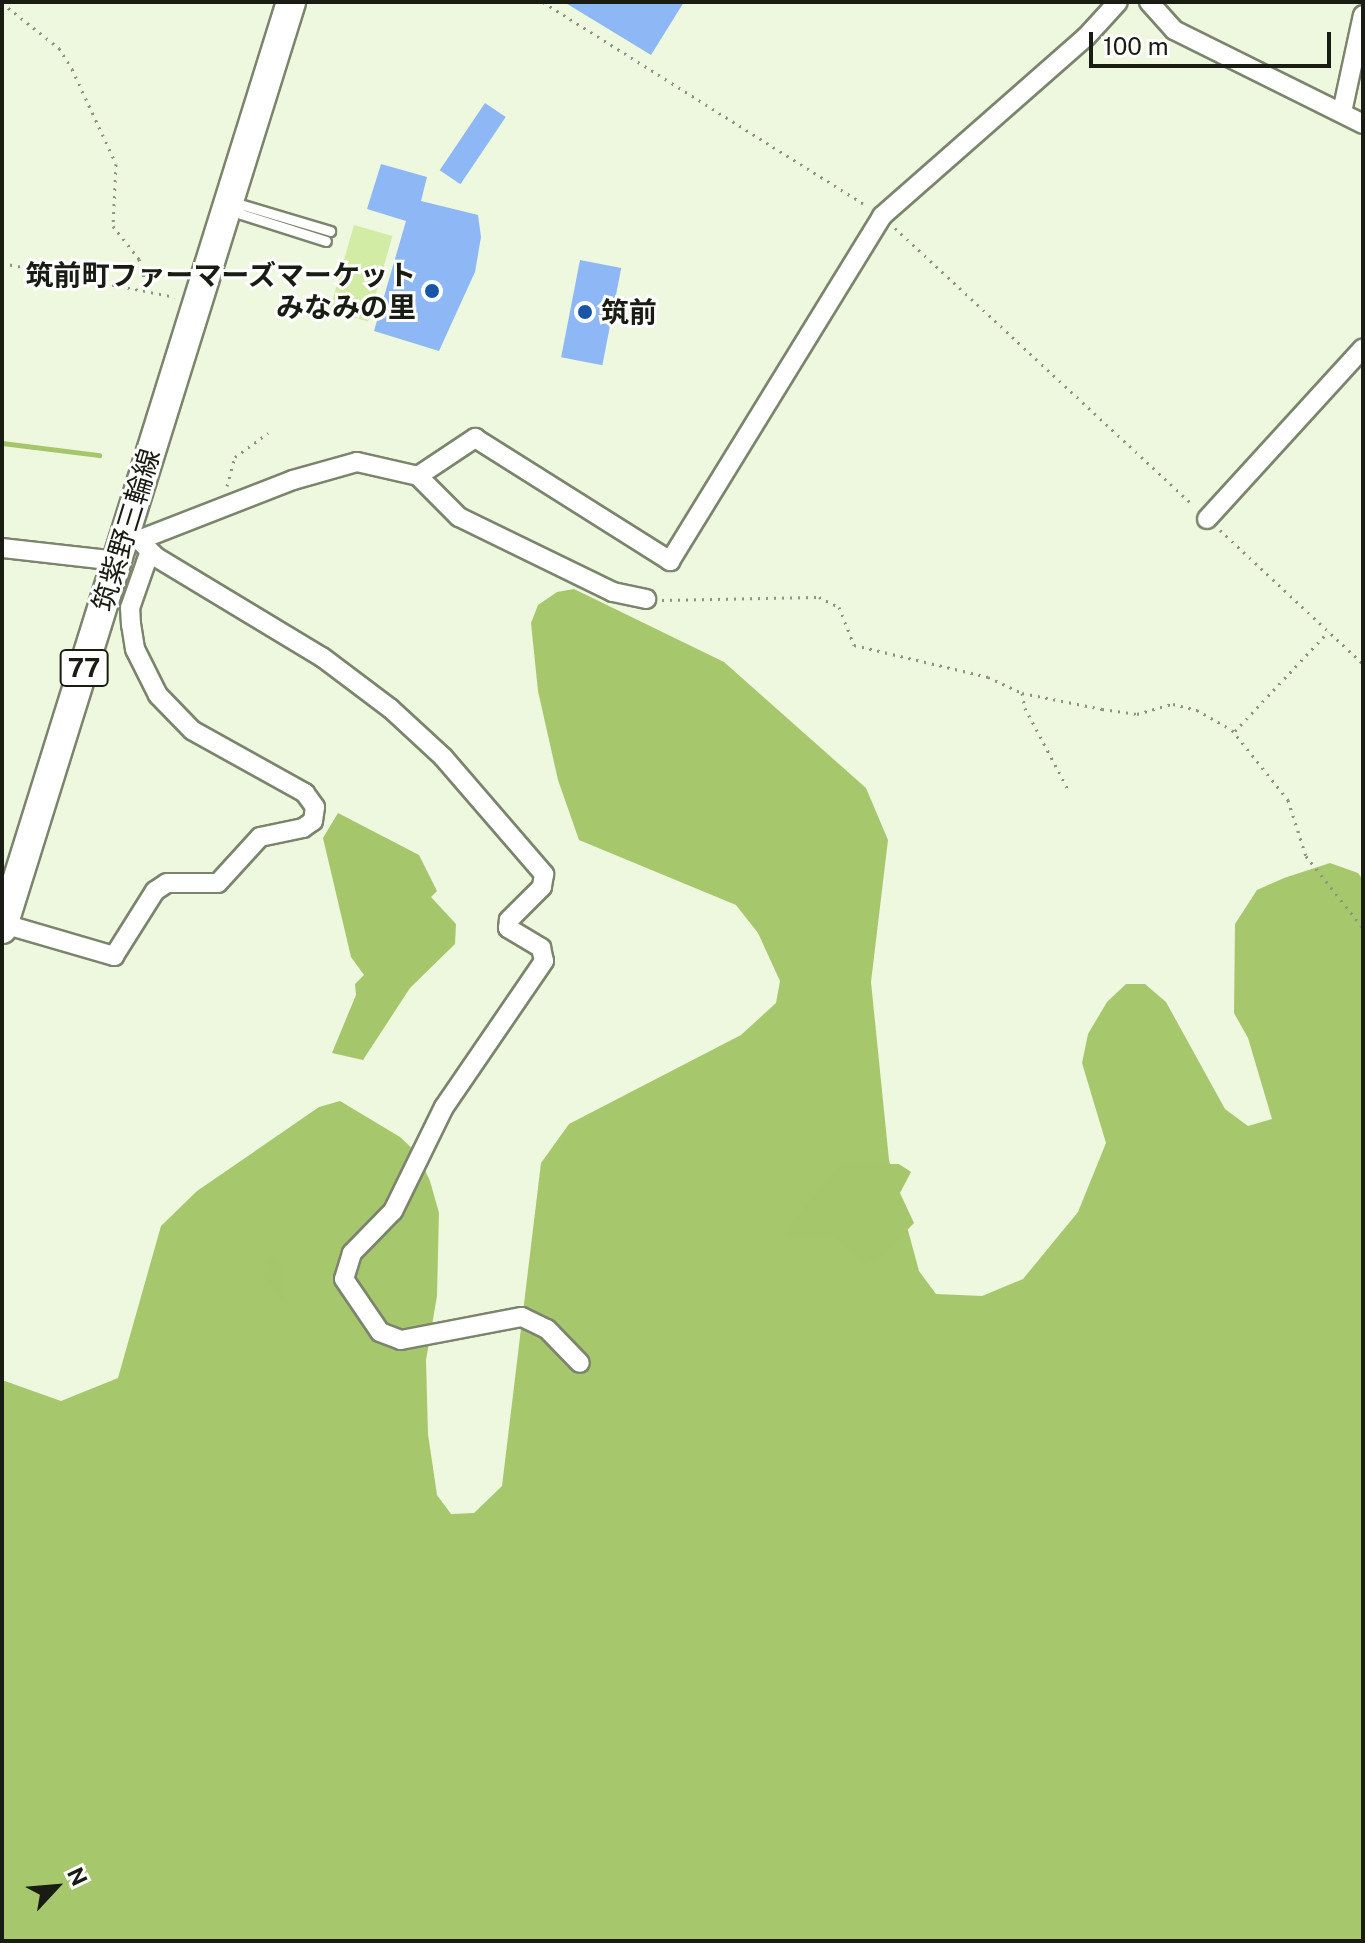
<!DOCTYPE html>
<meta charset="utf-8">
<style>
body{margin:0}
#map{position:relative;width:1365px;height:1943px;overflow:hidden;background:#eef8de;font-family:"Public Sans","Noto Sans JP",sans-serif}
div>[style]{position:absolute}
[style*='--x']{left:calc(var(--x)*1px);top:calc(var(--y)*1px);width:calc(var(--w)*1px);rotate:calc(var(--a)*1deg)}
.green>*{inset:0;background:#d2eca6;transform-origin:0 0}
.forest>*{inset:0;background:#a7c76d}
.water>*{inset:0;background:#a6c66b}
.stream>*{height:5px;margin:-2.5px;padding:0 2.5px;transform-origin:2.5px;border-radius:2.5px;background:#a6c66b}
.building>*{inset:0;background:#8eb8f5;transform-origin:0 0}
.path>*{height:3px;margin-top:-1.5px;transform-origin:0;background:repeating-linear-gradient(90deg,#8d9482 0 2px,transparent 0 8px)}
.roads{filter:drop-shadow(2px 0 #7b856d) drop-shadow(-2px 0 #7b856d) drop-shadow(0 2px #7b856d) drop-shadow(0 -2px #7b856d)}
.service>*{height:9px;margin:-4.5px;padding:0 4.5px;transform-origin:4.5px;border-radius:4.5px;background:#fff}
.minor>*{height:18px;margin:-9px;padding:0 9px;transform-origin:9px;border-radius:9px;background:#fff}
.primary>*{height:28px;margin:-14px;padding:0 14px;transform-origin:14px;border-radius:14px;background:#fff}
.dots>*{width:22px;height:22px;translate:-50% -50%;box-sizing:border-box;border:4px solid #fff;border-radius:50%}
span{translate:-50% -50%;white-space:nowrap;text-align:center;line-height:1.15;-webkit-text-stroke:6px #fff;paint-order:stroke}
.shield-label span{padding:2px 6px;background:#fff;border:2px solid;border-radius:6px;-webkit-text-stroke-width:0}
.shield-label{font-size:26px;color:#181c13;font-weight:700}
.poi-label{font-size:28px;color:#181c13;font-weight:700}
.right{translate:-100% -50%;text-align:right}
.left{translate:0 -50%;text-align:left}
.street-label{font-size:28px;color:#181c13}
.frame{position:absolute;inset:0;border:4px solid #181c13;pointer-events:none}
.north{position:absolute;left:16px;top:1847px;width:80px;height:80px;-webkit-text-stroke:6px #fff;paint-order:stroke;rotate:64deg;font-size:22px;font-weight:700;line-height:32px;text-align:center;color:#181c13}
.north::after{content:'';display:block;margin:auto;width:28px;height:36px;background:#181c13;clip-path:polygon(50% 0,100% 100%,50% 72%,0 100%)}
.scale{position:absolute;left:1089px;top:32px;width:242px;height:36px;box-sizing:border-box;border:4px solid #181c13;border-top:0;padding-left:10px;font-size:24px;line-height:28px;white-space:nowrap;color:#181c13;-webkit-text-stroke:6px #fff;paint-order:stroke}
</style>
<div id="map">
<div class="green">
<i style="left:354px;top:225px;width:40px;height:89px;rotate:16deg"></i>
</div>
<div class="forest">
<i style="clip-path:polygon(574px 589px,724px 662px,866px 788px,888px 840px,871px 982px,889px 1160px,919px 1271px,936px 1294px,982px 1296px,1023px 1279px,1078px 1212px,1106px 1143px,1082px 1063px,1088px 1034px,1107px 1002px,1126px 984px,1145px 984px,1166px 1002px,1225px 1109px,1248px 1126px,1272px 1119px,1248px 1038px,1234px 1013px,1235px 924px,1257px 890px,1284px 878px,1330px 863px,1358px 873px,1363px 880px,1363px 1941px,2px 1941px,2px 1380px,61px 1401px,118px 1378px,161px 1226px,197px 1191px,319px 1107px,340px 1101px,400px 1137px,417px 1153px,430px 1181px,439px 1213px,437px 1296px,426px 1360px,428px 1434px,437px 1495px,451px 1514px,474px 1513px,502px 1486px,541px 1163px,569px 1124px,741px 1035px,776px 1003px,780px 981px,758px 933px,736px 905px,579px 840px,558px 780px,538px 691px,531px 623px,538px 605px,557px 592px)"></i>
</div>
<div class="water">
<i style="clip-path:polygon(338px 813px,419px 855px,437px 891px,431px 897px,456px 924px,455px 944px,410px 988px,363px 1060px,332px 1053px,356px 995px,355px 984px,364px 975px,351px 957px,323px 838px)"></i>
<i style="clip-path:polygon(843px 1164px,899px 1164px,911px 1172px,900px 1193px,914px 1223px,882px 1256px,865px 1264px,834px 1235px,791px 1239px,784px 1230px)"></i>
<i style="clip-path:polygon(269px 1256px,284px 1267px,284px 1302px,263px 1275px)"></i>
</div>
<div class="stream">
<i style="--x:2;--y:443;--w:98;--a:7.1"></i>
</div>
<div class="building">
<i style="clip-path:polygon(564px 2px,684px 2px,651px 55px)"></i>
<i style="left:485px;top:103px;width:25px;height:81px;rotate:34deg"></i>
<i style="clip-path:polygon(381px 164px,427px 177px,421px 201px,478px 215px,481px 237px,475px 272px,439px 351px,374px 331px,406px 221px,367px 209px)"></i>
<i style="left:580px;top:260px;width:42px;height:99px;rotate:11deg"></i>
</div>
<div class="path">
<i style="--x:543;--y:2;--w:383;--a:32.2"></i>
<i style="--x:2;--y:3;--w:73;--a:38.3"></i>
<i style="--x:59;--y:48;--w:25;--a:58"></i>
<i style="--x:72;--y:69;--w:105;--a:65.1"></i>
<i style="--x:116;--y:164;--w:62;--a:92.8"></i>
<i style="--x:113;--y:226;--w:42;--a:51.8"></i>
<i style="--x:139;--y:259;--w:31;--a:75"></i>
<i style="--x:895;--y:228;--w:408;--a:42.9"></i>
<i style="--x:2;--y:263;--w:176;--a:11.1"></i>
<i style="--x:227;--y:486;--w:30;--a:-75"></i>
<i style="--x:235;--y:457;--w:41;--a:-36"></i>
<i style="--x:1220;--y:530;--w:196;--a:43.1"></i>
<i style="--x:662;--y:600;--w:157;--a:-1.1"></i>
<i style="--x:819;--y:597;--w:22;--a:27"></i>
<i style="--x:839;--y:607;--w:41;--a:68.5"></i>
<i style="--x:854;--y:645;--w:138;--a:13.4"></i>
<i style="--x:988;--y:677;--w:38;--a:25"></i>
<i style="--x:1022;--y:693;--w:82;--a:11.3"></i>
<i style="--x:1102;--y:709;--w:35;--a:8"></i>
<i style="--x:1137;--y:714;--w:37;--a:-16"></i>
<i style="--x:1173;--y:704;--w:25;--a:14"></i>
<i style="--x:1197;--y:710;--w:40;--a:29.7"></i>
<i style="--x:1232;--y:730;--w:90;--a:51.3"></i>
<i style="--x:1288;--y:800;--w:59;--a:72.2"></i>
<i style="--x:1306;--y:856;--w:92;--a:51.6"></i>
<i style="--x:1022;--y:693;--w:15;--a:79"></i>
<i style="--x:1025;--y:708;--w:96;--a:62.1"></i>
<i style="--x:1235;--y:731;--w:136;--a:-46.8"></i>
</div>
<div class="roads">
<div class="service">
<i style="--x:234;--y:205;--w:11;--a:52"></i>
<i style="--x:241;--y:214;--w:89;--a:17.6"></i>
<i style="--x:235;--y:210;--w:9;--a:-32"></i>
<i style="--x:243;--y:205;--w:91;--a:16.6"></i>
</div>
<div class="minor">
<i style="--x:1149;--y:2;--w:38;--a:48"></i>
<i style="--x:1174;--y:30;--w:211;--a:26.4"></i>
<i style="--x:1342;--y:112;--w:99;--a:-77.8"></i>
<i style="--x:418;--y:476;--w:58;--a:45"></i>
<i style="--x:459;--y:517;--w:171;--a:26"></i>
<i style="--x:613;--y:592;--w:34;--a:12"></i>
<i style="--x:1207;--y:519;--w:231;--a:-47.6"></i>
<i style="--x:139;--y:540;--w:24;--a:45"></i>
<i style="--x:156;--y:557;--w:194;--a:31.1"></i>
<i style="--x:322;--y:657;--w:86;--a:37"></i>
<i style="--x:391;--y:709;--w:71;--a:42.7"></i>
<i style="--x:443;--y:757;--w:155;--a:49.2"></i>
<i style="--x:544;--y:874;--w:13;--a:99"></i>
<i style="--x:542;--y:887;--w:47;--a:135"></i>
<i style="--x:509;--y:920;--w:8;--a:97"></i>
<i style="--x:508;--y:928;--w:39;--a:31"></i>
<i style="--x:541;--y:948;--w:13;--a:77"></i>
<i style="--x:544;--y:961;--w:177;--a:124.4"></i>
<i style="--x:444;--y:1107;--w:116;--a:116.1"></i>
<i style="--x:393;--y:1211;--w:59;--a:134.3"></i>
<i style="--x:352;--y:1253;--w:27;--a:107"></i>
<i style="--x:344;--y:1279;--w:64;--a:55.8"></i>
<i style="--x:380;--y:1332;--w:22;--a:21"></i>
<i style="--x:401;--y:1340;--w:123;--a:-10.8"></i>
<i style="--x:522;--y:1317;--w:28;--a:26"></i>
<i style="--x:547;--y:1329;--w:47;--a:45.9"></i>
<i style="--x:125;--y:541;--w:14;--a:-4"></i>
<i style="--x:139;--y:540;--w:165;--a:-21.3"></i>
<i style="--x:293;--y:480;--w:66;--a:-15.7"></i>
<i style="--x:357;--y:462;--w:63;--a:12.9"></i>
<i style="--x:418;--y:476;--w:69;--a:-33.7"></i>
<i style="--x:475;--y:438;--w:231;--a:32.2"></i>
<i style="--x:670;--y:561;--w:405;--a:-58.4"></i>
<i style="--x:882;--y:216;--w:271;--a:-41.3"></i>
<i style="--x:1086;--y:37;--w:47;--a:-47.6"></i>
<i style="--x:2;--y:548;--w:116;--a:6.4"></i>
<i style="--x:4;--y:924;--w:115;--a:16.2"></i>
<i style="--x:114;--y:956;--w:77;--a:-57.8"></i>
<i style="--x:155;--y:891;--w:14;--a:-34"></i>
<i style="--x:167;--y:883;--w:51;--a:0"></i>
<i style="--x:218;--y:883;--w:62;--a:-47.6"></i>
<i style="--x:260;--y:837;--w:44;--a:-11.8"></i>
<i style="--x:303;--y:828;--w:12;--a:-35"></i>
<i style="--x:313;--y:821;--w:14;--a:-82"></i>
<i style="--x:315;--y:807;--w:17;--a:-126"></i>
<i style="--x:305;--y:793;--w:129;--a:-150.9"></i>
<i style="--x:192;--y:730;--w:49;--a:-134.2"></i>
<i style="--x:158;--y:695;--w:51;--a:-116.6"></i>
<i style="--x:135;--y:649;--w:24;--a:-99"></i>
<i style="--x:131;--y:625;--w:17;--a:-93"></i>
<i style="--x:130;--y:608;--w:60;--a:-70.7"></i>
</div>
<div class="primary">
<i style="--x:2;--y:929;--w:971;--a:-72.68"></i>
</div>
</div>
<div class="dots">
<i style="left:432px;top:291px;background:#1855a6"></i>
<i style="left:585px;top:312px;background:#1855a6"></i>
</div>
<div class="shield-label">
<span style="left:84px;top:668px">77</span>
</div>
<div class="poi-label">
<span class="right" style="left:416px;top:291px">筑前町ファーマーズマーケット<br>みなみの里</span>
<span class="left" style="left:601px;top:312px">筑前</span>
</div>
<div class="street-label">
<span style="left:126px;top:530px;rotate:-73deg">筑紫野三輪線</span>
</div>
<div class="frame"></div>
<div class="north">N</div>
<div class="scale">100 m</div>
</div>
